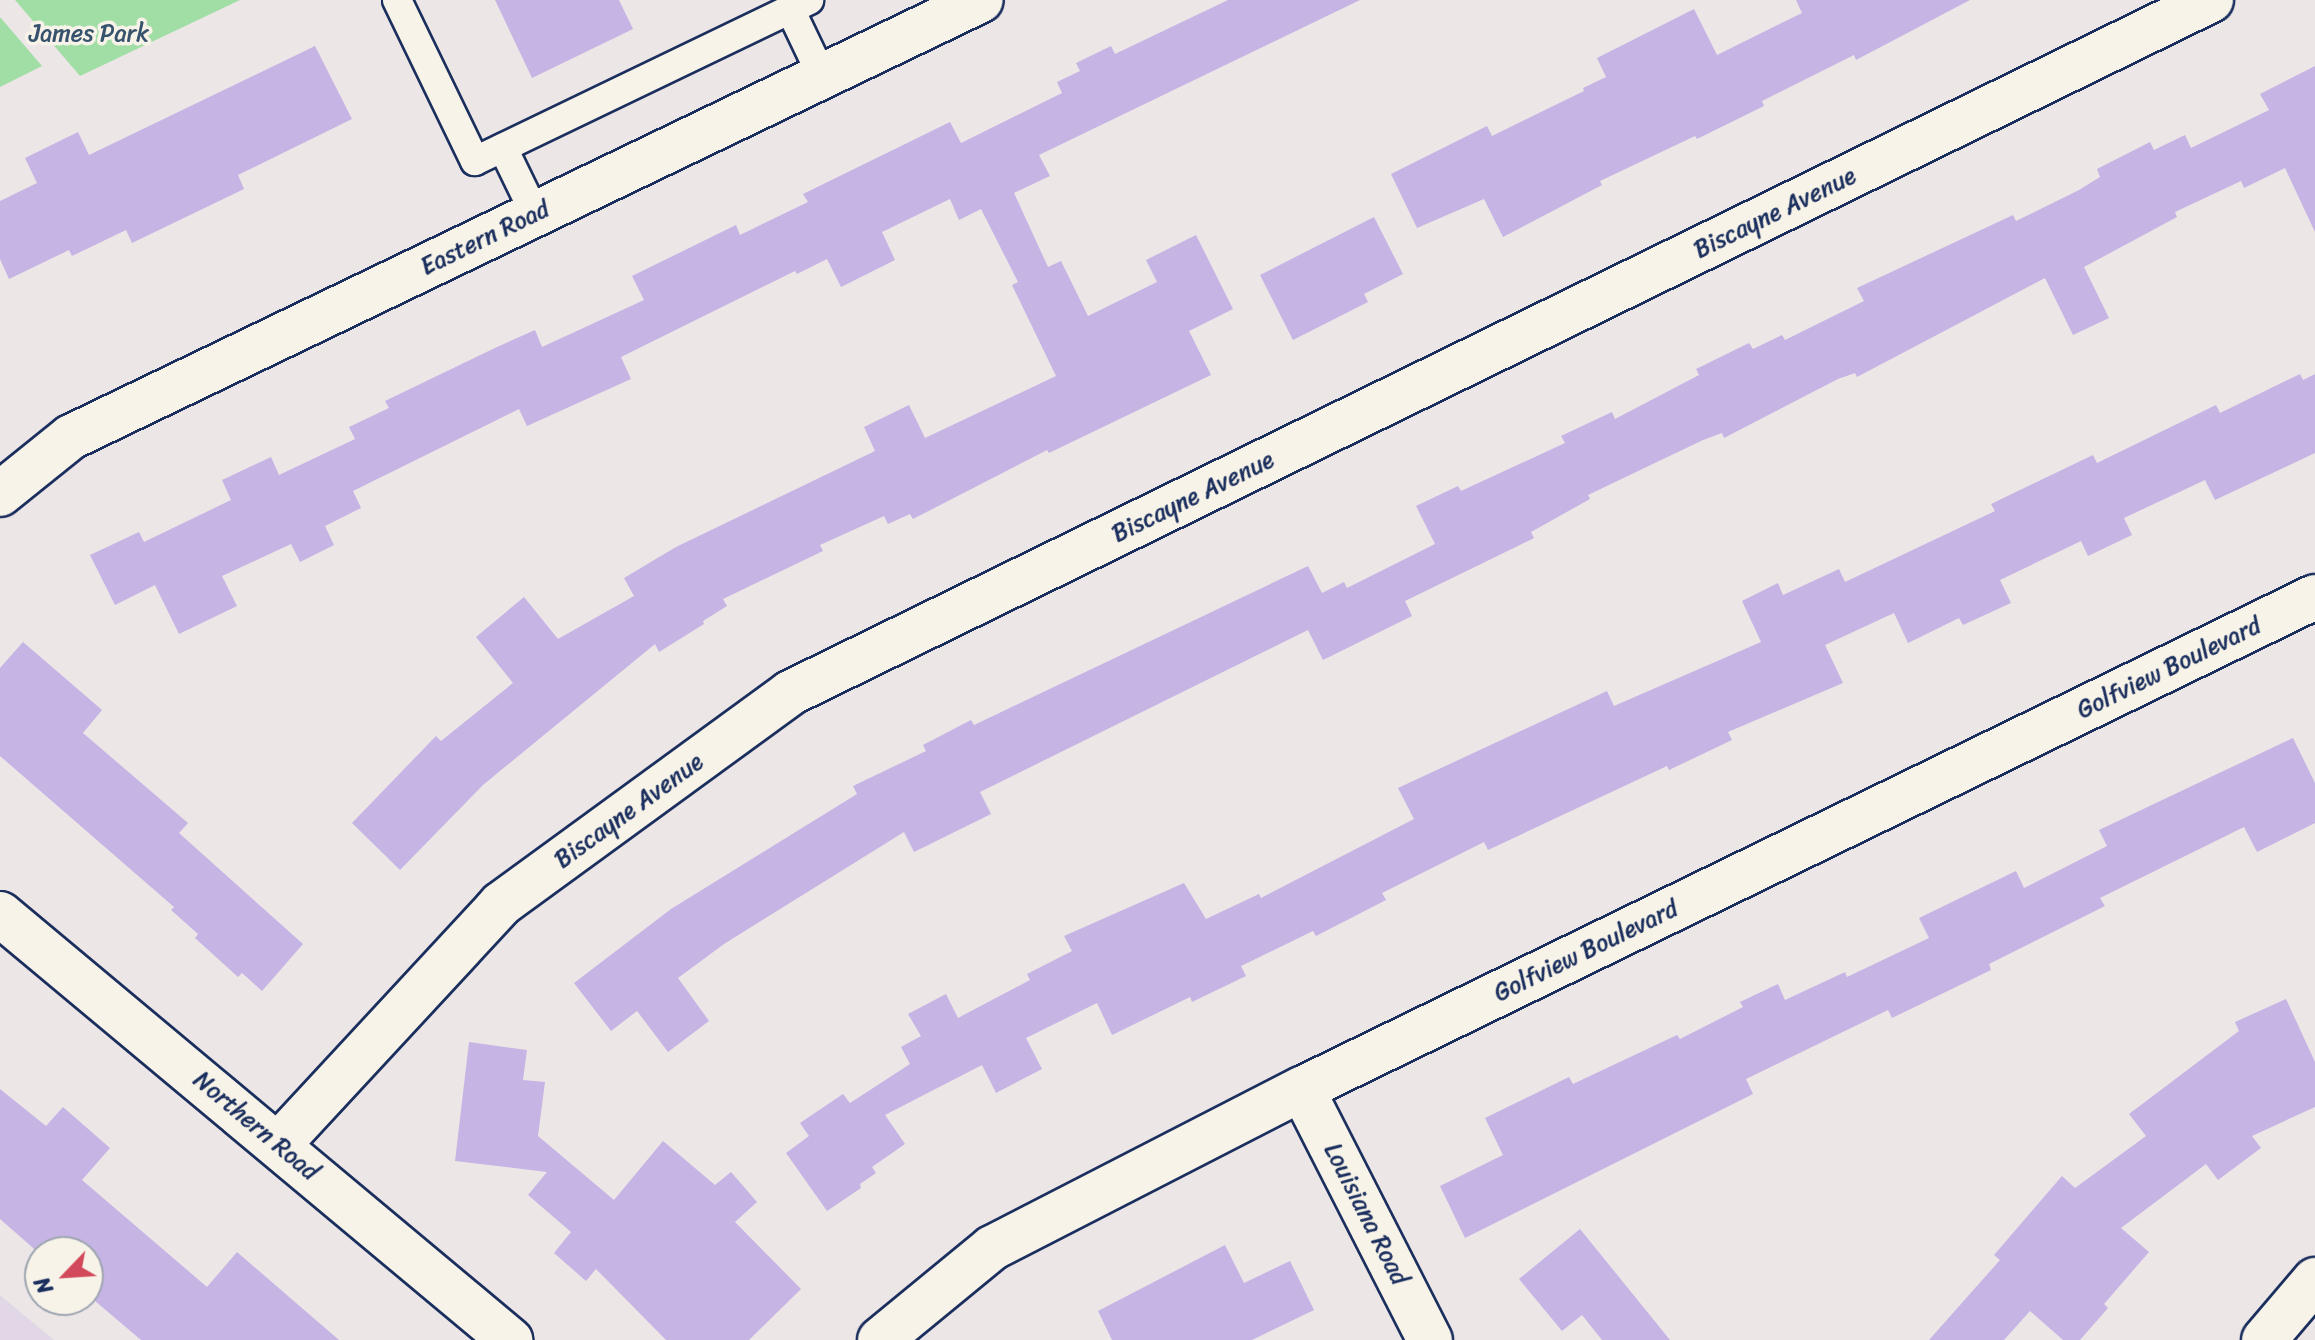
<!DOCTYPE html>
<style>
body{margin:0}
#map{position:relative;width:2315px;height:1340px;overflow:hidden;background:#ede6e7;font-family:Sriracha,sans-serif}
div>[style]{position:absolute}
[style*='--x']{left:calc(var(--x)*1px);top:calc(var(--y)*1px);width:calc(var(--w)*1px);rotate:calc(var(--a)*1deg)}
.built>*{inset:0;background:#e1d7e6}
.green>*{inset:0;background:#a1dea6}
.building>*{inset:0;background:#c5b4e4}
.roads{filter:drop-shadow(2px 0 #1b2f5e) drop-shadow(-2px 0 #1b2f5e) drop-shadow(0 2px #1b2f5e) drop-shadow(0 -2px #1b2f5e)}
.service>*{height:28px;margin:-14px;padding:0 14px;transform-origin:14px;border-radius:14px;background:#f7f3e8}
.minor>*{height:44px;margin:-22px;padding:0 22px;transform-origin:22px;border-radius:22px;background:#f7f3e8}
.tertiary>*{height:44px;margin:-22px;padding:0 22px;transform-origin:22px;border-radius:22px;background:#f7f3e8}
span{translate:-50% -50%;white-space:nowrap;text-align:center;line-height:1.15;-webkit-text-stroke:7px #f7f3e8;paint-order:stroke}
.park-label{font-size:24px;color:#36526c}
.street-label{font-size:24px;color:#1b2f5e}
.north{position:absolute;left:24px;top:1236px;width:80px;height:80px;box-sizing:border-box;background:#f7f3e8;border:2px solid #9fa5b1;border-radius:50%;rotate:245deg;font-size:22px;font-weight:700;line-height:32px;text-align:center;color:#1b2f5e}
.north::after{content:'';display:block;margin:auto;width:28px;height:36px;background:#d1495b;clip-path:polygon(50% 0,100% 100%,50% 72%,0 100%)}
</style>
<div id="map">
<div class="built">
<i style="clip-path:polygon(0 1295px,54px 1340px,0 1340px)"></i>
</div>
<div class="green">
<i style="clip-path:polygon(15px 0,240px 0,80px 76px)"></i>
<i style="clip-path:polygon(0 17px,42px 66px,0 87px)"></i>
</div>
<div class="building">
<i style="clip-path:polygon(495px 0,619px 0,633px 29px,532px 78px)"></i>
<i style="clip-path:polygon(1228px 0,1360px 0,1039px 155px,1050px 176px,1014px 193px,1048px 267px,1061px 261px,1088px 316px,1157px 282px,1146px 260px,1196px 235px,1233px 309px,1189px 331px,1211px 375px,1049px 453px,1047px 450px,913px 519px,910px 514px,888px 524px,884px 516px,820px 545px,823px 551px,723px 599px,727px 606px,703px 621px,704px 624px,659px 652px,655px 644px,483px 785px,400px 870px,352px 823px,436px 736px,441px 741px,513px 683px,476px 637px,524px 597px,558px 639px,634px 596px,624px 578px,676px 547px,875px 451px,864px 427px,909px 405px,925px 438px,1056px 376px,1012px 285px,1018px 282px,981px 209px,959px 220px,950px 199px,882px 232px,895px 260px,841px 287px,827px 259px,797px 274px,795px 271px,621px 357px,631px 379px,527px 426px,519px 409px,353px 491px,361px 508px,325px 526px,334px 545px,300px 562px,291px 544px,222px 576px,237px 606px,179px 634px,155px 585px,115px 605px,90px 555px,139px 532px,144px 542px,231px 500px,222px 480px,271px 457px,279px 475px,355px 439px,349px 427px,389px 408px,385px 401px,497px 347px,535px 330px,542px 347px,644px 300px,632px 276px,736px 225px,740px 235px,808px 202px,803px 194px,950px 122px,961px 143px,1062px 93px,1057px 82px,1080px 71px,1076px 63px,1111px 46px,1115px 54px)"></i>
<i style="clip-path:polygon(1796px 0,1970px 0,1856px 60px,1854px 55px,1762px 101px,1764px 106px,1697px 139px,1695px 136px,1600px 181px,1602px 185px,1503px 237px,1484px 199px,1417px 228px,1391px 174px,1487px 126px,1492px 136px,1584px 91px,1583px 88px,1606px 77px,1597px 58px,1694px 9px,1717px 55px,1802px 13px)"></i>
<i style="clip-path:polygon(315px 46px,352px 119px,238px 175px,244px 189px,132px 243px,126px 230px,72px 256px,69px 250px,9px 279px,0 259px,0 201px,37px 183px,25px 158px,78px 132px,89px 155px)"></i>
<i style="clip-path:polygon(2315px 66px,2315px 232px,2285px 168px,2244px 188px,2241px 181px,2175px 212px,2177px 217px,2084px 267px,2109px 318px,2073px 335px,2045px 278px,1857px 377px,1855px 373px,1838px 379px,1724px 438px,1722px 433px,1703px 440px,1588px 495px,1590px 499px,1531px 532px,1534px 538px,1405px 601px,1412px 616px,1323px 660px,1308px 630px,980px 792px,991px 814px,914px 852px,904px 832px,724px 944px,678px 978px,709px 1021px,668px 1052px,637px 1011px,611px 1031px,574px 983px,671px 909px,857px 794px,853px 786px,926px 751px,923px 745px,971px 720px,974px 725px,1308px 566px,1322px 593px,1344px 582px,1347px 588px,1435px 544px,1416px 506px,1458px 486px,1461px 491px,1565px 443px,1561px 436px,1612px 412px,1615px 419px,1699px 375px,1696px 369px,1749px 343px,1753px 349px,1782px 335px,1785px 340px,1864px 301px,1857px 288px,2013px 215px,2016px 221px,2079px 190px,2100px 177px,2097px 169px,2150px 142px,2154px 150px,2185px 135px,2191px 148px,2269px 110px,2260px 94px)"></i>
<i style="clip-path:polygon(1374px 217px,1403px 274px,1364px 294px,1368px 302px,1293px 340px,1260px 275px)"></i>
<i style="clip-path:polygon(2300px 374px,2303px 380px,2315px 374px,2315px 453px,2215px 500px,2205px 480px,2124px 518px,2132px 535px,2088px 556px,2081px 541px,2000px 580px,2011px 603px,1963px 625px,1959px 618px,1908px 643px,1894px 613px,1825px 645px,1843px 683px,1728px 732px,1732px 740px,1669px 770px,1667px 766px,1488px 850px,1484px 842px,1382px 893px,1386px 900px,1316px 936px,1313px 931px,1241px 966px,1246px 976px,1192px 1002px,1190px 997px,1112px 1035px,1097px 1003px,1026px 1038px,1042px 1069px,996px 1093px,982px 1065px,885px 1115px,905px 1144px,872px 1167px,876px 1173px,860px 1184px,861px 1188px,827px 1211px,786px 1153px,809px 1136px,800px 1123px,843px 1094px,850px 1103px,910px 1064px,901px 1047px,921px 1036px,908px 1014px,946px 994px,958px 1018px,1030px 980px,1027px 974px,1072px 951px,1064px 936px,1184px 883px,1206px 919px,1259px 894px,1261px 898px,1414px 819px,1398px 788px,1607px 691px,1614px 706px,1761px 642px,1742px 601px,1778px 583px,1783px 595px,1839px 569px,1845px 582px,1995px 511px,1991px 504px,2093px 455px,2097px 463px,2216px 405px,2220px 413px)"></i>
<i style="clip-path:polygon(23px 642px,102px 710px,83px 733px,188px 823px,179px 833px,303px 944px,262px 991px,242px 973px,238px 977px,195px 938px,198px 934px,171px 910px,174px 907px,0 756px,0 668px)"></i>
<i style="clip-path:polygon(2293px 738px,2315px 783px,2315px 823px,2257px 852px,2244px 827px,2100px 898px,2105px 906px,1989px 964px,1991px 970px,1892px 1018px,1888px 1010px,1746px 1079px,1753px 1094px,1465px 1238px,1440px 1186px,1503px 1155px,1485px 1118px,1569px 1077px,1573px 1084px,1677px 1035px,1680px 1039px,1743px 1007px,1740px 1002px,1778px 984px,1785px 1000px,1845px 972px,1847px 977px,1929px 938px,1919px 918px,2016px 871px,2024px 888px,2107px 846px,2099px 830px)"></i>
<i style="clip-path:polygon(2286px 999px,2315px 1062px,2315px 1107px,2252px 1136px,2261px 1148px,2218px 1180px,2206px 1164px,2121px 1228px,2149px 1252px,2104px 1304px,2108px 1308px,2080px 1340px,2063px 1340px,2030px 1311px,2004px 1340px,1929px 1340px,2000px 1260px,1994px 1255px,2062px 1176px,2075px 1188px,2146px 1136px,2129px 1114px,2239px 1031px,2235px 1022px)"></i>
<i style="clip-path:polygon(469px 1042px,527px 1050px,523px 1080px,545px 1082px,538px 1136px,614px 1200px,663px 1141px,715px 1185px,731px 1172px,757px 1202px,735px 1222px,801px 1289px,749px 1340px,666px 1340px,596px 1269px,586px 1281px,554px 1253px,571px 1232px,528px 1195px,547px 1172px,455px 1161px)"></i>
<i style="clip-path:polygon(0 1089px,46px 1126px,63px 1107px,110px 1148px,82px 1180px,207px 1287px,237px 1252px,339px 1340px,141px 1340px,88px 1295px,88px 1252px,40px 1254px,0 1219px)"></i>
<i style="clip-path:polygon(1580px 1229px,1670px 1340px,1602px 1340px,1582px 1315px,1562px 1331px,1519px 1279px)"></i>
<i style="clip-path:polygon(1225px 1245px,1244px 1283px,1290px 1261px,1314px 1310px,1252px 1340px,1112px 1340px,1098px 1311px)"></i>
</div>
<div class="roads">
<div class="service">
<i style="--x:397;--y:0;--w:179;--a:64.2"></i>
<i style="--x:475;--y:161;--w:371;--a:-25.7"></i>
<i style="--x:790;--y:9;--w:74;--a:64.5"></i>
<i style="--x:503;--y:148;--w:73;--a:64.1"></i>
</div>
<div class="minor">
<i style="--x:0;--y:494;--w:91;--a:-38.8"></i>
<i style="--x:71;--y:437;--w:1009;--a:-25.65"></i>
<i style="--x:0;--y:914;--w:665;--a:39.87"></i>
<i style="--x:1302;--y:1089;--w:282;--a:63"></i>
<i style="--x:279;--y:1144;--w:327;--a:-47.2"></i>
<i style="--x:501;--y:904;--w:358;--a:-36.1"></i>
<i style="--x:790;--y:693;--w:1581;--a:-26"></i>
<i style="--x:2264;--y:1340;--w:79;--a:-49.6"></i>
</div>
<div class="tertiary">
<i style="--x:880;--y:1340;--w:145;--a:-39.4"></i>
<i style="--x:992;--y:1248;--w:348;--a:-27.2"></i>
<i style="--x:1302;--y:1089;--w:1126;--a:-25.91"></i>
</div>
</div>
<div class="park-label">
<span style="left:89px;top:34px">James Park</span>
</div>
<div class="street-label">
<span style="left:1775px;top:213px;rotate:-26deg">Biscayne Avenue</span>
<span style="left:485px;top:238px;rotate:-26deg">Eastern Road</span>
<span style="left:1193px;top:497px;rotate:-26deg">Biscayne Avenue</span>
<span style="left:2169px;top:668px;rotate:-26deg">Golfview Boulevard</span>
<span style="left:629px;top:811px;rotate:-36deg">Biscayne Avenue</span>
<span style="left:1586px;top:951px;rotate:-26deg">Golfview Boulevard</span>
<span style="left:256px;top:1126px;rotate:40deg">Northern Road</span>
<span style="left:1366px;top:1214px;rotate:63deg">Louisiana Road</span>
</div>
<div class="north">N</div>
</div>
